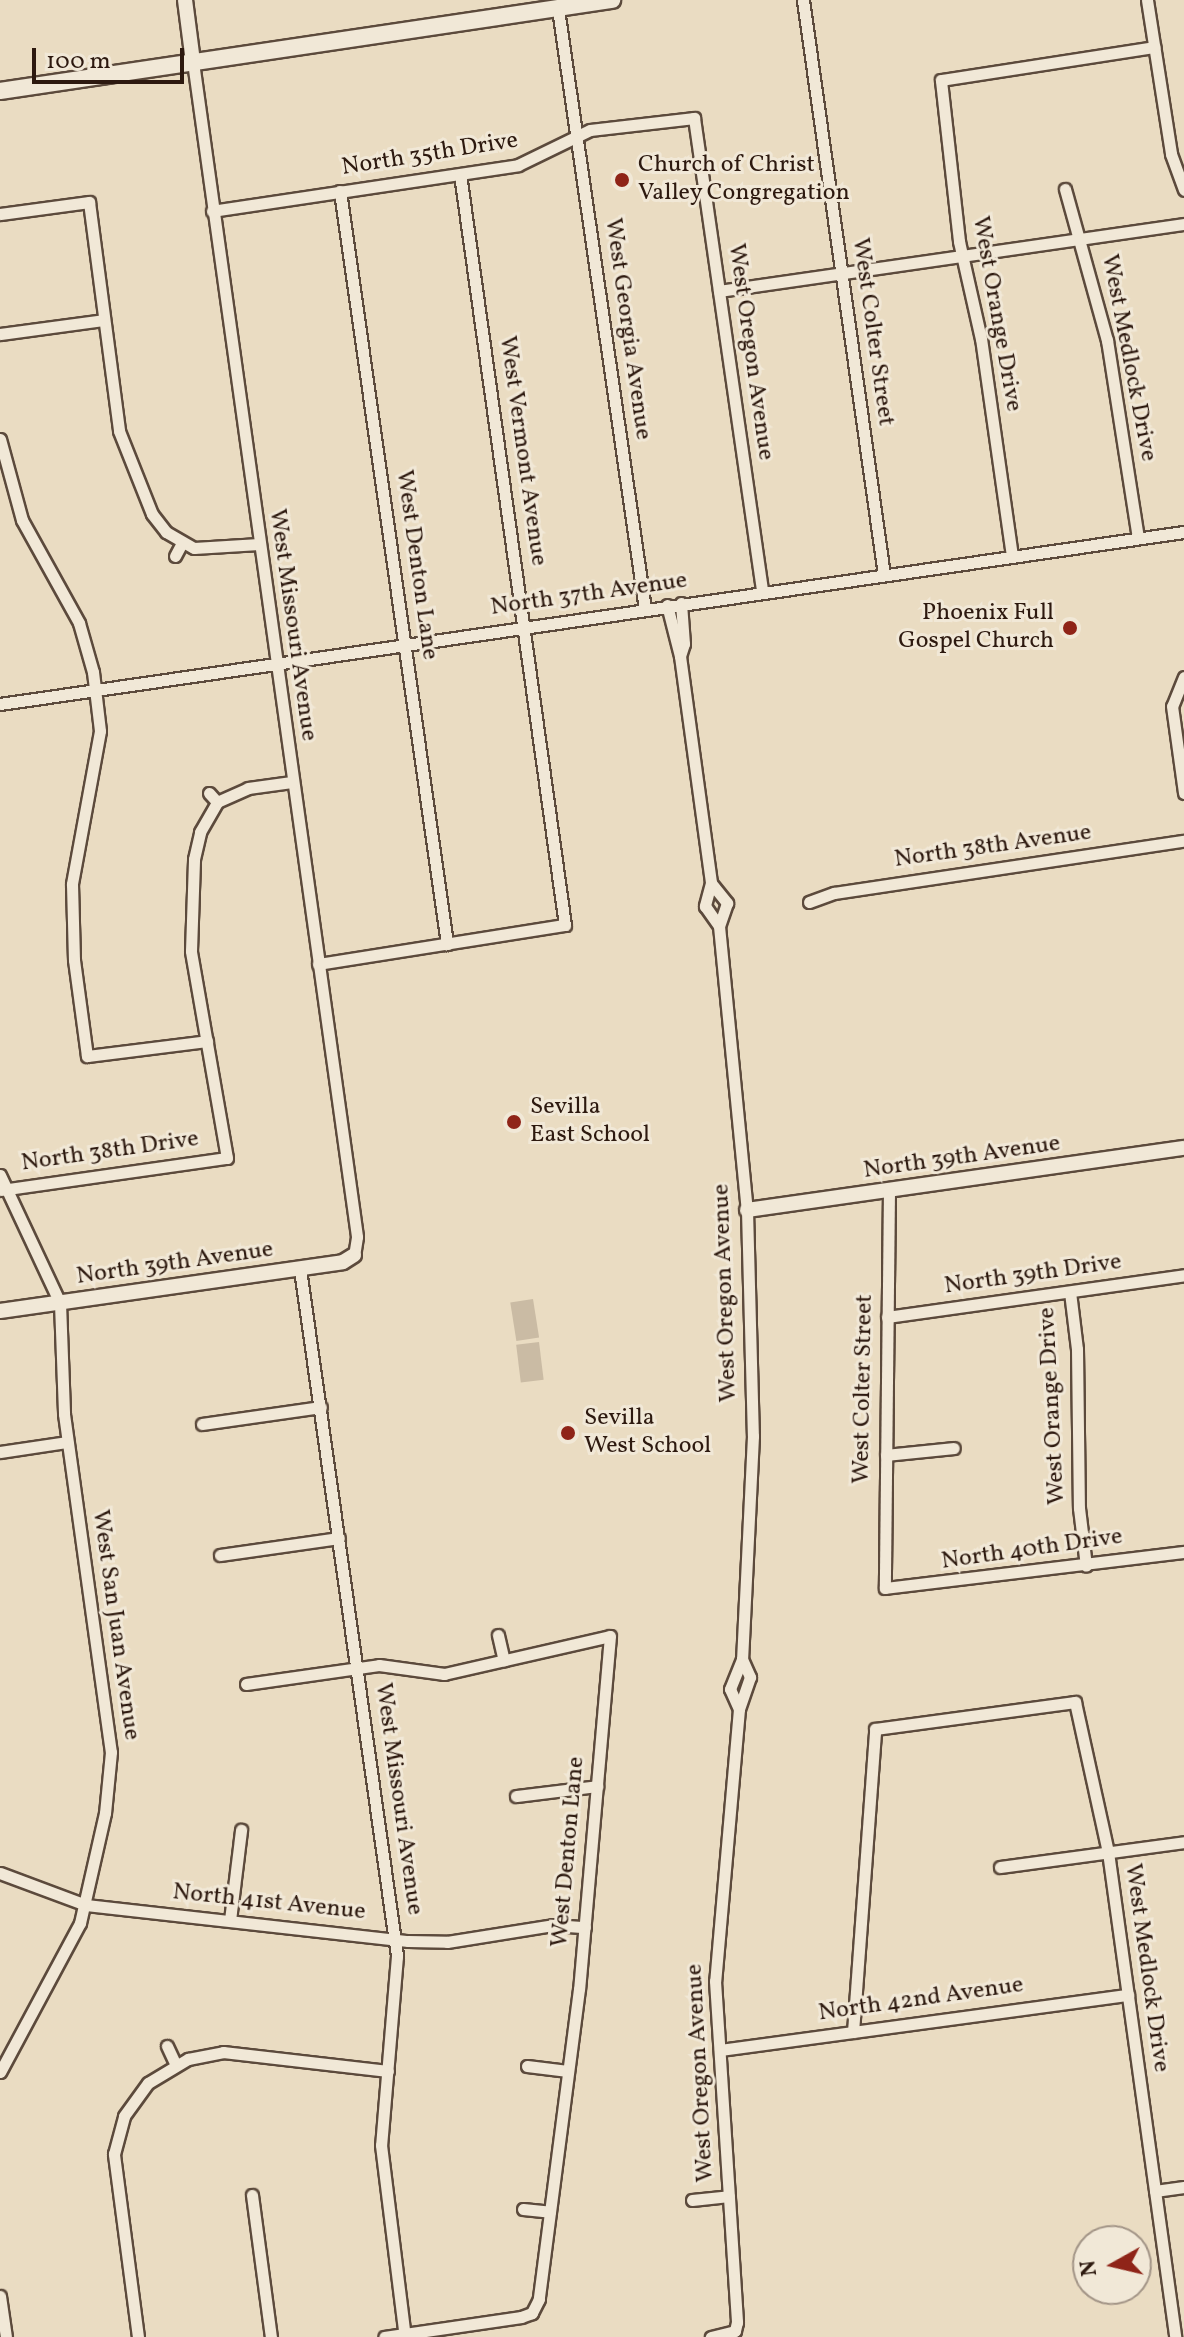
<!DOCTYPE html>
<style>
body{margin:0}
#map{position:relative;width:1184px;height:2337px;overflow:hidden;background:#eadcc2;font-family:Vollkorn,serif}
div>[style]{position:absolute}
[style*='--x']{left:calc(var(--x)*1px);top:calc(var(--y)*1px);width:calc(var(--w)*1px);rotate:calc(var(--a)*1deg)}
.green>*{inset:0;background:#cabba4;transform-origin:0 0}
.roads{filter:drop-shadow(2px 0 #5c4a3c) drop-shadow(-2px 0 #5c4a3c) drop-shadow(0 2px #5c4a3c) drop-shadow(0 -2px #5c4a3c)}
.minor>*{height:11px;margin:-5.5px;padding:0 5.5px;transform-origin:5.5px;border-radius:5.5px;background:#f1e8d7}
.tertiary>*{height:14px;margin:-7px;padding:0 7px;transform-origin:7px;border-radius:7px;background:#f1e8d7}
.secondary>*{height:16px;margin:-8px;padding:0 8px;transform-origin:8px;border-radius:8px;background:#f1e8d7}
.dots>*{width:22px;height:22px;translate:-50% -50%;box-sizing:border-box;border:4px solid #f1e8d7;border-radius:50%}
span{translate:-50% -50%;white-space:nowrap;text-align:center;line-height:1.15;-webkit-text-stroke:6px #f1e8d7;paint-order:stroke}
.street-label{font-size:24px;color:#2d190f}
.poi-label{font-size:24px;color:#2d190f}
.left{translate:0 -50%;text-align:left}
.right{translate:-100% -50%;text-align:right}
.north{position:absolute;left:1072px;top:2225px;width:80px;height:80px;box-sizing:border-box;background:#f1e8d7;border:2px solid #a39587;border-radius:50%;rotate:262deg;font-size:22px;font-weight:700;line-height:32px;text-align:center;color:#2d190f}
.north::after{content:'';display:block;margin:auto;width:28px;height:36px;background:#8f2418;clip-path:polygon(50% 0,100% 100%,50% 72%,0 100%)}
.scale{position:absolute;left:32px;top:48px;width:152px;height:36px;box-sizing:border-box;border:4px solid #2d190f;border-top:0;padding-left:10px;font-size:24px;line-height:28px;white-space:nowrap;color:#2d190f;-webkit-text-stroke:6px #f1e8d7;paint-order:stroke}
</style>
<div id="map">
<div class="green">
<i style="left:533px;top:1299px;width:39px;height:23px;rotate:81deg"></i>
<i style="left:539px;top:1342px;width:38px;height:23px;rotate:83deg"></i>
</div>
<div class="roads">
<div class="minor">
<i style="--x:803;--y:0;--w:581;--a:81.98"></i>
<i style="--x:1147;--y:0;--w:156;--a:81.1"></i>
<i style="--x:1171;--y:154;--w:38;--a:70"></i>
<i style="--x:558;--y:9;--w:606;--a:81.75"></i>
<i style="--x:193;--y:62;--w:1186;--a:82.05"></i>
<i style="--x:357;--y:1237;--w:18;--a:99"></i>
<i style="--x:1065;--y:189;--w:157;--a:74.5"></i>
<i style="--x:1107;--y:340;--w:200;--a:81.1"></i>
<i style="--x:340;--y:191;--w:761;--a:81.91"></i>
<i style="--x:212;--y:211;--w:309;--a:-8.5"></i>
<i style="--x:518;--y:165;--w:80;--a:-25.9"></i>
<i style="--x:590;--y:130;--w:105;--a:-6.6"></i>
<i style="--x:694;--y:118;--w:479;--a:81.8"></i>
<i style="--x:0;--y:214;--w:90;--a:-7.7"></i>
<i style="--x:89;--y:202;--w:231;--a:82.5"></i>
<i style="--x:119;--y:431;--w:89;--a:68.3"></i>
<i style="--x:152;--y:514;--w:23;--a:52"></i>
<i style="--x:166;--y:532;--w:32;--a:30"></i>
<i style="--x:194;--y:548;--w:65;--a:-3.5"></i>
<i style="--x:719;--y:291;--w:470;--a:-8.2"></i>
<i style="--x:0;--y:334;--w:104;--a:-7.7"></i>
<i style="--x:0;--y:439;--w:84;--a:74.8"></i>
<i style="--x:22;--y:520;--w:118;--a:61"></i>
<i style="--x:79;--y:623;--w:51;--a:74.1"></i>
<i style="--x:93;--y:672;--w:59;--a:83.2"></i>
<i style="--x:100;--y:731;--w:156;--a:100.4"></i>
<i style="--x:72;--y:884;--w:76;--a:88.5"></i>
<i style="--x:74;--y:960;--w:97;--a:82.3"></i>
<i style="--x:87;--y:1056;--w:121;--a:-7.1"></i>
<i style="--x:175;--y:556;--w:15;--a:-62"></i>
<i style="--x:1012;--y:556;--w:219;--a:-98.1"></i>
<i style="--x:981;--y:339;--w:100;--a:-102.7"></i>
<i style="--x:959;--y:241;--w:162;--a:-96.4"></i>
<i style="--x:941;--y:80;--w:216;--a:-8.8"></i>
<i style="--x:667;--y:605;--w:53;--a:75.7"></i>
<i style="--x:680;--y:656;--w:229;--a:82.2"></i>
<i style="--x:711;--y:883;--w:24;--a:105"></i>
<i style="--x:705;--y:906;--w:24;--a:55"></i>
<i style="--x:680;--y:656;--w:13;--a:-72"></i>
<i style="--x:684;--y:644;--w:41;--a:-94.2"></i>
<i style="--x:1184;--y:677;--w:31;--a:112"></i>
<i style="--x:1172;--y:706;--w:88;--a:82.1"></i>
<i style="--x:0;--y:704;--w:1196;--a:-8.27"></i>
<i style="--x:209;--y:793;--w:12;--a:48"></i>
<i style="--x:711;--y:883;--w:26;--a:51"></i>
<i style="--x:727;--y:903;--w:24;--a:109"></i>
<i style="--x:719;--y:926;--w:285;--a:84.4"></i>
<i style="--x:747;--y:1210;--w:226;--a:88.5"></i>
<i style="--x:753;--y:1436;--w:223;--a:92.8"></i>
<i style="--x:742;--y:1659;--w:20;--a:66"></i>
<i style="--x:750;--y:1677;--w:34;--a:109"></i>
<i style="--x:739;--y:1709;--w:273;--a:95"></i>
<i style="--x:715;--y:1981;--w:342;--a:86.3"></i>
<i style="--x:737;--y:2322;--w:9;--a:103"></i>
<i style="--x:735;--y:2331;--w:25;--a:166"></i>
<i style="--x:809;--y:902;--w:27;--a:-20"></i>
<i style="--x:834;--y:893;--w:354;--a:-8.5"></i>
<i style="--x:318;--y:964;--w:250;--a:-9"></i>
<i style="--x:565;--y:925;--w:758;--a:-97.96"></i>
<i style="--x:0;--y:1175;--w:141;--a:64.9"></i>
<i style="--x:60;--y:1303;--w:111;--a:87.9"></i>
<i style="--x:64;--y:1414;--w:341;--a:82.1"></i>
<i style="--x:111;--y:1752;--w:61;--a:95.6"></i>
<i style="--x:105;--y:1813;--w:113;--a:102.8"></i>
<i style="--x:80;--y:1923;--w:169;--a:118.2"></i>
<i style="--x:1;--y:1190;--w:228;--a:-8.1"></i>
<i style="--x:227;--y:1158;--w:210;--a:-99.9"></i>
<i style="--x:191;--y:951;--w:92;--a:-88.1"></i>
<i style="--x:194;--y:859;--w:28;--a:-77"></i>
<i style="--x:200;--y:832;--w:34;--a:-60"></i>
<i style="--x:217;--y:802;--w:34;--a:-24"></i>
<i style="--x:248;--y:788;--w:44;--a:-7.8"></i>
<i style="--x:889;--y:1190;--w:398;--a:90.6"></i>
<i style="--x:885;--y:1588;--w:301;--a:-6.9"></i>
<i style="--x:300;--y:1269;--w:694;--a:81.96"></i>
<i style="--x:397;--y:1956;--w:190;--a:94.8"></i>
<i style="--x:381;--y:2145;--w:193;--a:82.9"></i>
<i style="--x:1070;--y:1292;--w:57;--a:83"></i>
<i style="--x:1077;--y:1349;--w:159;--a:89.3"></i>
<i style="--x:1079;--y:1508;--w:58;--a:83.1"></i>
<i style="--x:887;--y:1317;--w:300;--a:-8"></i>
<i style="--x:202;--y:1424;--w:120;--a:-8.1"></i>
<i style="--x:0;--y:1452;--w:68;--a:-8.5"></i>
<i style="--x:886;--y:1455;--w:68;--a:-5.9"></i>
<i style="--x:220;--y:1555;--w:120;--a:-8.1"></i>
<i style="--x:498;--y:1635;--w:26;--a:77"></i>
<i style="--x:246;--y:1684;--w:134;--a:-8.1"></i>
<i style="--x:379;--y:1665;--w:66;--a:7.9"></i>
<i style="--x:444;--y:1674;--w:170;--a:-12.9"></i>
<i style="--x:610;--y:1636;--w:354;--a:95"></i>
<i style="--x:579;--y:1989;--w:313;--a:97.4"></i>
<i style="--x:539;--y:2299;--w:16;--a:117"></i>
<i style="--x:532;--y:2313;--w:12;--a:160"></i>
<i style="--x:521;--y:2317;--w:138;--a:171.7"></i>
<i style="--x:739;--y:1709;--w:22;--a:-114"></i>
<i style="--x:730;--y:1689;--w:32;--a:-68"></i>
<i style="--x:516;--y:1796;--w:82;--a:-7"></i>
<i style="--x:1000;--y:1867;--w:186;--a:-7.7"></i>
<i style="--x:0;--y:1873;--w:92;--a:20.4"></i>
<i style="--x:86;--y:1905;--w:324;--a:6.4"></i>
<i style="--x:408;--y:1941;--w:39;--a:1"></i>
<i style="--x:447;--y:1942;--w:107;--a:-9.1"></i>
<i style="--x:553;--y:1925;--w:32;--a:4"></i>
<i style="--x:230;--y:1920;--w:91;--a:-83"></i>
<i style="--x:853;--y:2032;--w:304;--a:-85.8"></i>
<i style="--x:875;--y:1729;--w:202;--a:-7.7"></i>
<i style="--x:1075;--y:1702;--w:154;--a:77.6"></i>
<i style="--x:1108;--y:1852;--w:490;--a:82.1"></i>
<i style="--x:167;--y:2046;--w:21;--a:65"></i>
<i style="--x:720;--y:2050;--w:412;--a:-7.7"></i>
<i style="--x:527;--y:2066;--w:41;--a:7"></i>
<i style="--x:1155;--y:2191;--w:29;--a:-8"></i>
<i style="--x:252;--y:2195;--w:143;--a:82.4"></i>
<i style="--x:692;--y:2200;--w:37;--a:-6"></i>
<i style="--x:523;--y:2209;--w:27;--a:6"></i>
<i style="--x:0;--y:2296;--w:41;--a:81.7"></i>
<i style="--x:138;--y:2337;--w:185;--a:-97.5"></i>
<i style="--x:114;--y:2154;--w:39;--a:-75"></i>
<i style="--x:124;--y:2116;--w:41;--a:-54"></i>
<i style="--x:148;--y:2083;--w:47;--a:-31"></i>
<i style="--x:188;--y:2059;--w:36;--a:-11"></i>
<i style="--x:223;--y:2052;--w:166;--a:6.6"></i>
</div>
<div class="tertiary">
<i style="--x:185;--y:0;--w:63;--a:82.6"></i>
<i style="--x:747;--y:1210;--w:441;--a:-8.1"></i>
<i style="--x:0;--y:1311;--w:346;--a:-8.1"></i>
<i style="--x:343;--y:1262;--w:13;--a:-32"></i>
</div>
<div class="secondary">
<i style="--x:0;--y:91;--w:619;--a:-8.46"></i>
</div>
</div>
<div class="dots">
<i style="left:622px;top:180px;background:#8f2418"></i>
<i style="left:1070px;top:628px;background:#8f2418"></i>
<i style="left:514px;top:1122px;background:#8f2418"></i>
<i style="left:568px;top:1433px;background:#8f2418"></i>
</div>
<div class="street-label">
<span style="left:430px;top:155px;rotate:-9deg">North 35th Drive</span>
<span style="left:996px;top:314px;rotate:80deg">West Orange Drive</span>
<span style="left:627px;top:329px;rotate:82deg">West Georgia Avenue</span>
<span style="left:872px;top:332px;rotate:82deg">West Colter Street</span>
<span style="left:750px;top:352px;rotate:82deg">West Oregon Avenue</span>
<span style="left:1128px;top:358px;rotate:79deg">West Medlock Drive</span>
<span style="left:522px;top:451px;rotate:82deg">West Vermont Avenue</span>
<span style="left:416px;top:565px;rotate:82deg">West Denton Lane</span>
<span style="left:589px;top:595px;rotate:-8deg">North 37th Avenue</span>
<span style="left:292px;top:625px;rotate:82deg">West Missouri Avenue</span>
<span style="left:993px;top:847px;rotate:-8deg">North 38th Avenue</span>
<span style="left:110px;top:1152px;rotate:-8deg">North 38th Drive</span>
<span style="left:962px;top:1158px;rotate:-8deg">North 39th Avenue</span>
<span style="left:175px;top:1264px;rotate:-8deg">North 39th Avenue</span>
<span style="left:1033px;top:1275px;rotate:-8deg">North 39th Drive</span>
<span style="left:726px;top:1293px;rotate:-92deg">West Oregon Avenue</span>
<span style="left:864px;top:1389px;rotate:-89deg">West Colter Street</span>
<span style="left:1053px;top:1406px;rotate:-93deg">West Orange Drive</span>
<span style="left:1032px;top:1550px;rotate:-8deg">North 40th Drive</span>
<span style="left:115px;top:1625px;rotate:82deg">West San Juan Avenue</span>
<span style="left:398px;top:1799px;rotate:82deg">West Missouri Avenue</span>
<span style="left:569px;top:1852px;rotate:-85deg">West Denton Lane</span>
<span style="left:269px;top:1903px;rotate:6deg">North 41st Avenue</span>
<span style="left:1146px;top:1968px;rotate:82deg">West Medlock Drive</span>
<span style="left:921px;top:2000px;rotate:-8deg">North 42nd Avenue</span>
<span style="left:701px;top:2073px;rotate:-93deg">West Oregon Avenue</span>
</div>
<div class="poi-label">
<span class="left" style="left:638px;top:180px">Church of Christ<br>Valley Congregation</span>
<span class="right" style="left:1054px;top:628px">Phoenix Full<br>Gospel Church</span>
<span class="left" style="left:530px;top:1122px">Sevilla<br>East School</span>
<span class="left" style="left:584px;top:1433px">Sevilla<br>West School</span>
</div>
<div class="north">N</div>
<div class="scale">100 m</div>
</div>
